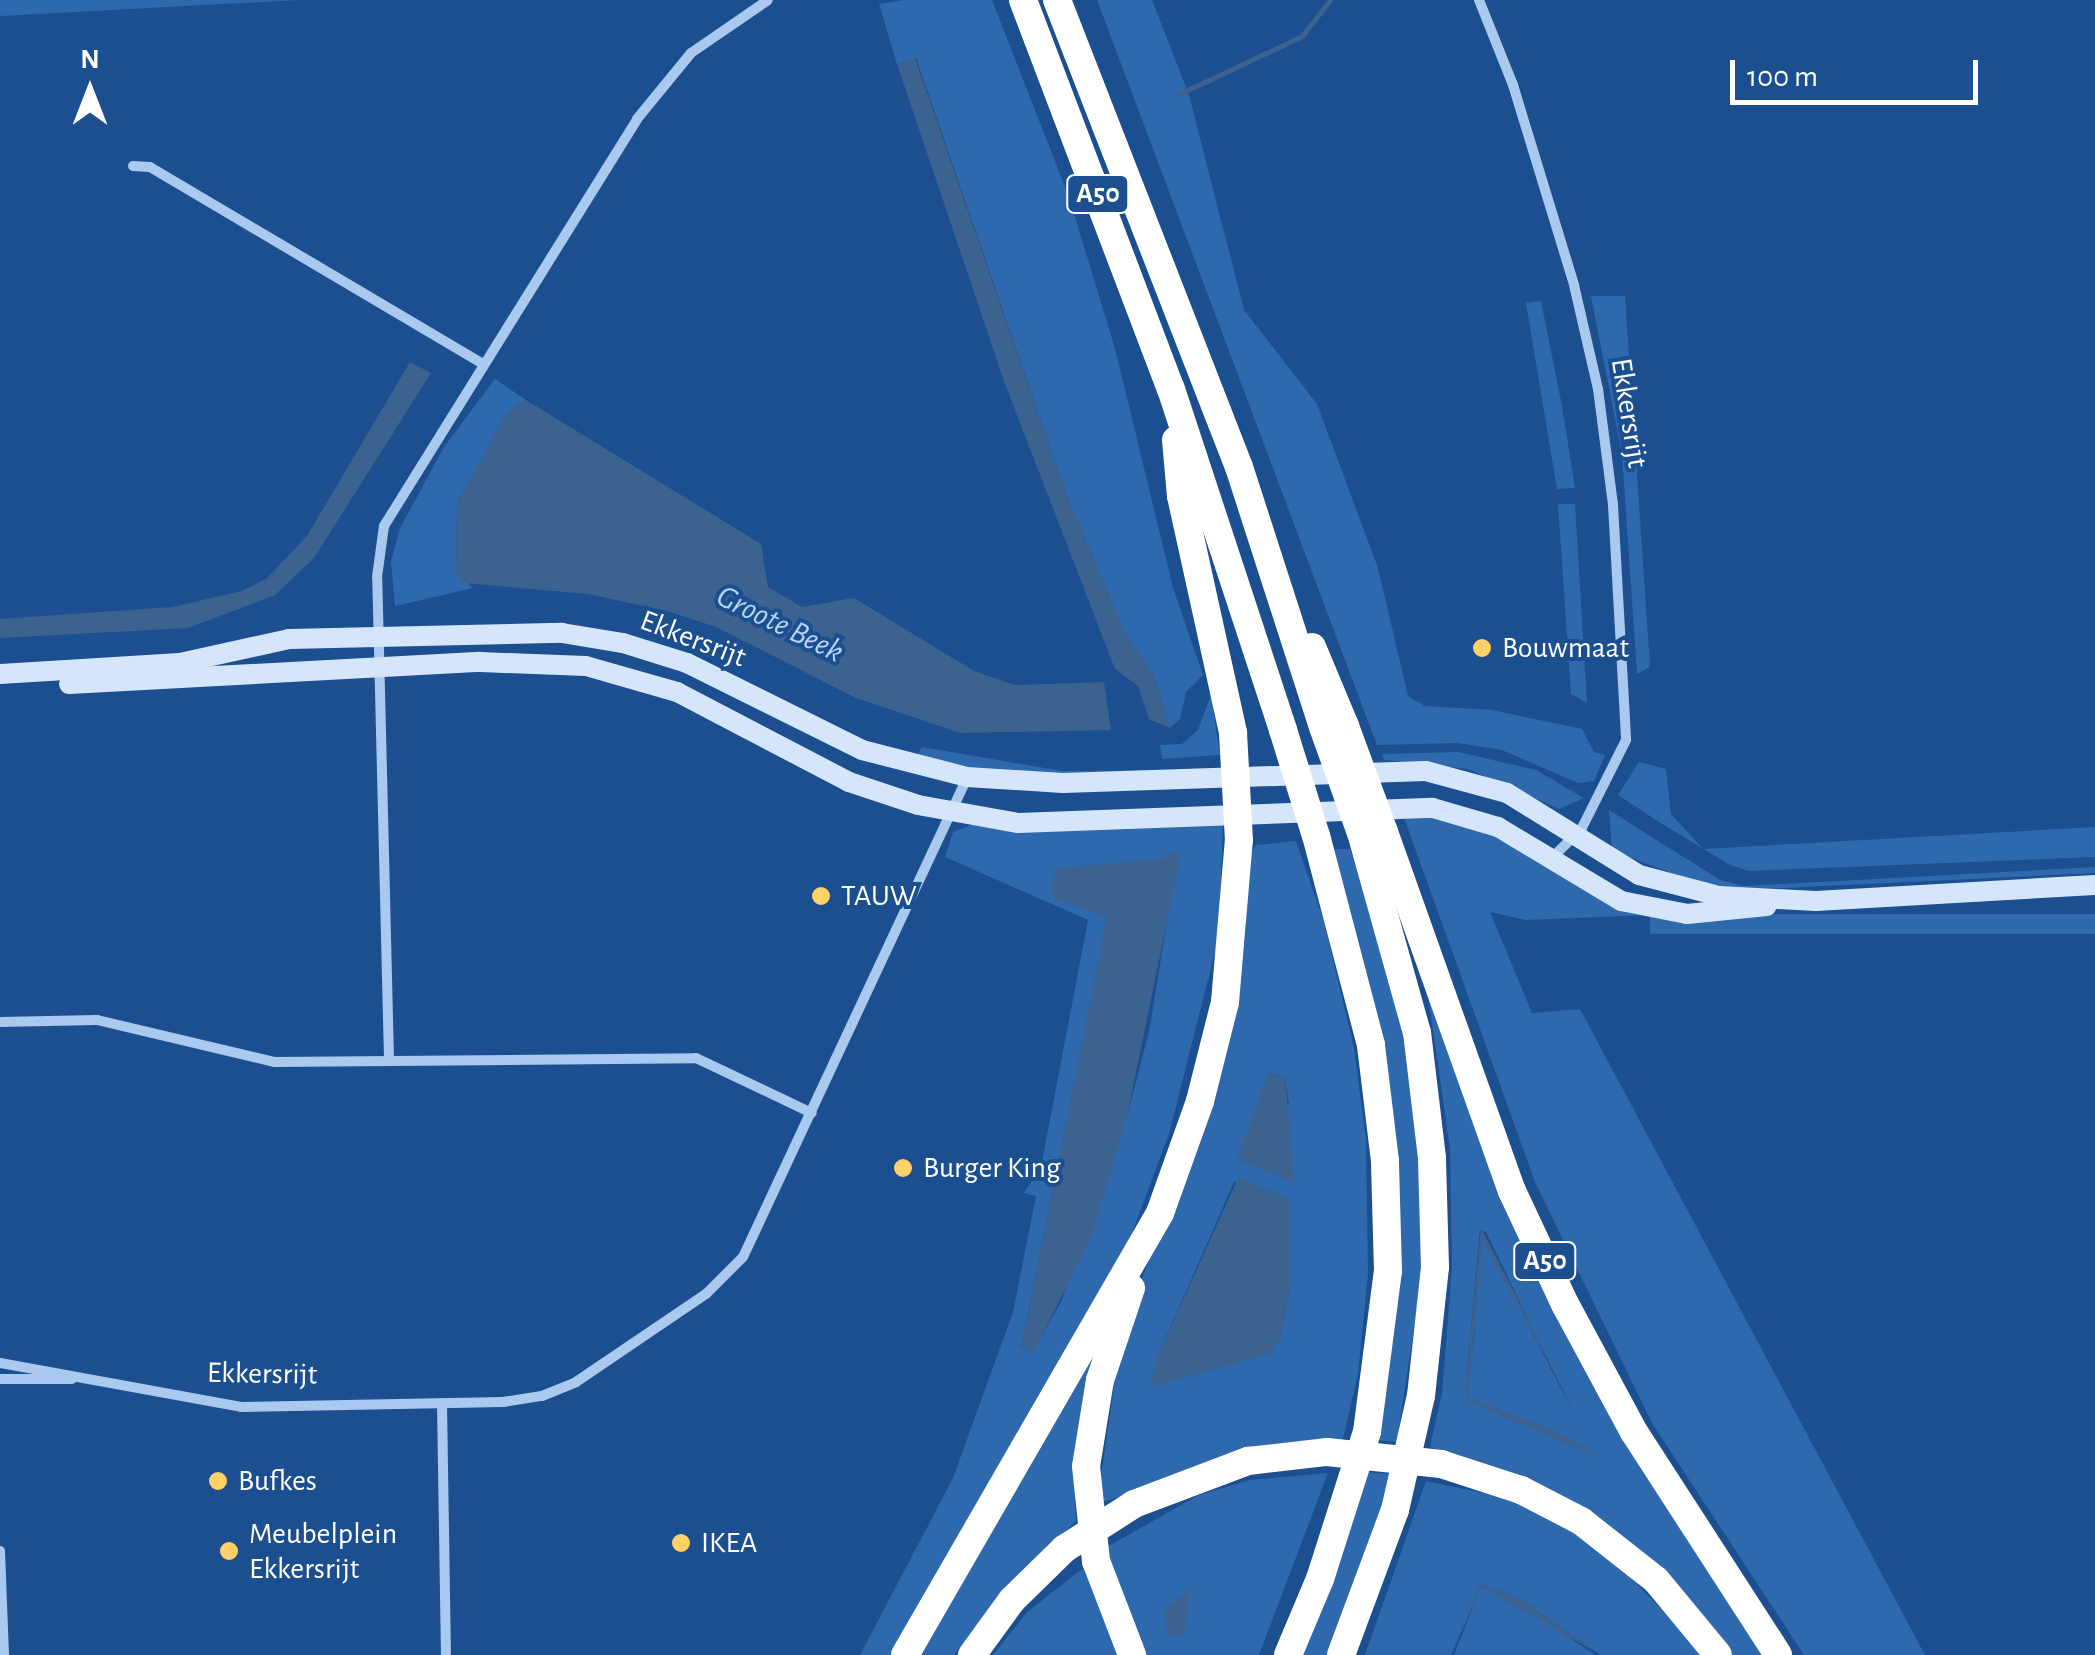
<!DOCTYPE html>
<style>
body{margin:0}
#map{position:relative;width:2095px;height:1655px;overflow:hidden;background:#1b4f8f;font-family:"Alegreya Sans",sans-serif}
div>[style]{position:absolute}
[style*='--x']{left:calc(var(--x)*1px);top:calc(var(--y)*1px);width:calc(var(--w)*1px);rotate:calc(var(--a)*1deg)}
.green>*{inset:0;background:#2e69ad;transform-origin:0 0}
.water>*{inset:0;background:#3c6290}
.stream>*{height:5px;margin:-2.5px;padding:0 2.5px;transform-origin:2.5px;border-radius:2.5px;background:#3c6290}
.street>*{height:10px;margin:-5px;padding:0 5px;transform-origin:5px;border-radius:5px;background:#a9c9ee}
.secondary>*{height:20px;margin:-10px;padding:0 10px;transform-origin:10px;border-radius:10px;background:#d6e6fa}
.highway>*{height:28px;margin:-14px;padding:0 14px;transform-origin:14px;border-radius:14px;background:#fff}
.highway-bridge>*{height:28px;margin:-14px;padding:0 14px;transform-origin:14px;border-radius:14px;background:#fff}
.dots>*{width:28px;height:28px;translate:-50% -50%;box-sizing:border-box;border:5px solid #1b4f8f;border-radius:50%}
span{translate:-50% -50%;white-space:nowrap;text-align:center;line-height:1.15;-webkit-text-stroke:8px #1b4f8f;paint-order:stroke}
.shield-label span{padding:2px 8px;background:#1b4f8f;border:2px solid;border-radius:8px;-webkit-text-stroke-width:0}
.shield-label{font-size:28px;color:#fff;font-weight:700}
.street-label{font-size:30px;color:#fff}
.poi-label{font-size:30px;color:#fff}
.left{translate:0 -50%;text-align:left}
.water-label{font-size:32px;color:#b5d3f5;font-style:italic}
.north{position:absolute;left:40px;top:40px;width:100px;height:100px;-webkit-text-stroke:8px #1b4f8f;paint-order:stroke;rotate:0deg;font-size:28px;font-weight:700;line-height:40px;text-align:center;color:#fff}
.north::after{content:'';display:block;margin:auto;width:35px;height:45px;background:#fff;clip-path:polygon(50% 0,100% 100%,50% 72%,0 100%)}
.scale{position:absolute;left:1730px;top:60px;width:248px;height:45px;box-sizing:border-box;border:5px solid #fff;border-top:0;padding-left:12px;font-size:30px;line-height:35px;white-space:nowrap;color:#fff;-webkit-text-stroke:8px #1b4f8f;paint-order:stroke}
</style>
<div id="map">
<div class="green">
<i style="clip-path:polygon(0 0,299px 0,0 16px)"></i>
<i style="clip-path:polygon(904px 0,992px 0,1069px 197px,1116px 352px,1173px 588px,1203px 675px,1186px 692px,1180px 719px,1170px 728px,1153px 674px,1125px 634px,1066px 494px,916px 58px,897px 64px,879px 4px)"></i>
<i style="clip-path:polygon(1097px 0,1152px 0,1189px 95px,1244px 310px,1317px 404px,1378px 568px,1408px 696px,1425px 706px,1492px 710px,1582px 729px,1594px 752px,1605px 755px,1594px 781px,1578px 783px,1502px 750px,1458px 743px,1377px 745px)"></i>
<i style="clip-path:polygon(1591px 296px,1625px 296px,1650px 667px,1637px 674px,1622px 454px)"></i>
<i style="clip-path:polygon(1541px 301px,1562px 406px,1575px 488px,1557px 489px,1526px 303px)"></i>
<i style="clip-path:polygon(495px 379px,526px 400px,507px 413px,457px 503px,456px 572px,473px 588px,395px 606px,391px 562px,400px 528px,444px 447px)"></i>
<i style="clip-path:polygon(1558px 504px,1575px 504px,1587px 703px,1571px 694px)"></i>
<i style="clip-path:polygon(1211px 695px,1220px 755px,1162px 759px,1160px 745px,1182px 744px,1198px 730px)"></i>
<i style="clip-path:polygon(922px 747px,1062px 771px,1221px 770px,1015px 777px,915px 758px)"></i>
<i style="clip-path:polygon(1458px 752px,1536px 770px,1584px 798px,1559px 809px,1468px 769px,1384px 760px,1382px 754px)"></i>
<i style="clip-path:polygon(1639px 762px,1666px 769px,1671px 814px,1703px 849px,2095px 827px,2095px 857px,1749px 871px,1730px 865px,1659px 822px,1618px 795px)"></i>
<i style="clip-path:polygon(1609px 810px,1720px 880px,1744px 886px,2095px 867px,2095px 873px,1743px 890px,1693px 881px,1612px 851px)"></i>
<i style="clip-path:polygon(1402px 812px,1466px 822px,1650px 915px,1526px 920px,1490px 912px,1532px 1013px,1580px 1009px,1925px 1655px,1804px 1655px,1652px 1423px,1535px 1182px)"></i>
<i style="clip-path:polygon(evenodd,976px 823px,1223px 824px,1219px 936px,1169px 1134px,1122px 1259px,900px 1655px,860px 1655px,953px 1478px,1013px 1312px,1036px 1196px,1024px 1193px,1041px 1167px,1088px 920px,945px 857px,953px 832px,976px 823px,1166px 858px,1177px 860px,1149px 1032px,1127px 1116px,1061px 1302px,1032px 1353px,1021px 1347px,1108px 916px,1166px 858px)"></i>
<i style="clip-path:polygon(evenodd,1296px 841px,1324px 922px,1354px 1048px,1366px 1140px,1368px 1275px,1358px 1374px,1342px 1443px,1246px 1454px,1097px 1504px,1121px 1339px,1228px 1036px,1245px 941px,1249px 855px,1256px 845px,1296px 841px,1269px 1073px,1285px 1077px,1289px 1103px,1238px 1159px,1269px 1073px,1296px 841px,1234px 1182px,1289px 1198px,1289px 1291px,1280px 1337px,1272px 1353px,1170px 1377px,1159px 1353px,1234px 1182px)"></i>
<i style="clip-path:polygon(1331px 849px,1350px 849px,1379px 927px,1405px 1035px,1420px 1150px,1423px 1267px,1397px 1442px,1370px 1440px,1396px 1269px)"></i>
<i style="left:2095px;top:914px;width:20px;height:445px;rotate:90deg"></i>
<i style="clip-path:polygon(evenodd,1428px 995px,1624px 1437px,1762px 1655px,1729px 1655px,1510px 1472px,1430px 1447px,1442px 1393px,1452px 1268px,1450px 1149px,1428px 995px,1480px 1230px,1486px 1232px,1575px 1416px,1486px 1242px,1481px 1243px,1474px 1341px,1465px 1392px,1480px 1230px)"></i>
<i style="clip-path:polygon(1114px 1295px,1074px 1460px,1076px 1521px,1005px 1589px,954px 1655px,911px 1655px)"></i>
<i style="clip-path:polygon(1365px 1472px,1391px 1474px,1382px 1510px,1329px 1655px,1301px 1655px)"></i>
<i style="clip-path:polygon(1328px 1473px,1259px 1655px,1141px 1655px,1105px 1548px,1197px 1496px,1249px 1480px)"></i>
<i style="clip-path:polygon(1426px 1481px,1502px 1497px,1559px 1523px,1617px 1563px,1705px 1655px,1601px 1655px,1523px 1601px,1481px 1584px,1451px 1655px,1365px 1655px)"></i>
<i style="clip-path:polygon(1086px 1566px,1120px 1655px,993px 1655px,1027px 1612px)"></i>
<i style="clip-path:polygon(1481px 1587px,1524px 1606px,1595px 1655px,1454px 1655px)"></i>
</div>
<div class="water">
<i style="clip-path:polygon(915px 58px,1066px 494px,1125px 634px,1153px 674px,1170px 728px,1149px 719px,1138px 686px,1115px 669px,1005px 384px,897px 64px)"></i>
<i style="clip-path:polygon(410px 362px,431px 373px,314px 558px,275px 595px,188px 628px,0 638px,0 619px,173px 607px,242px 591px,266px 579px,307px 536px)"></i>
<i style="clip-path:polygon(526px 400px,761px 544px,768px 587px,802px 607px,854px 598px,974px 671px,1015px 685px,1104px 682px,1111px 730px,960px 733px,856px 698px,716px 627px,667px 611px,588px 594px,464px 583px,456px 572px,457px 503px,507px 413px)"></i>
<i style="clip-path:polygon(1167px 853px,1181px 854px,1127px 1116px,1091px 1238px,1033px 1353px,1021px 1348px,1107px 917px,1058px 900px,1050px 891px,1057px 868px,1165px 859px)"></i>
<i style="clip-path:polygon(1269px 1073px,1285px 1077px,1295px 1183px,1237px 1159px)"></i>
<i style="clip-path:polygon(1238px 1178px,1289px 1198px,1289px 1291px,1280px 1338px,1272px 1353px,1155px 1386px,1150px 1381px,1159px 1353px)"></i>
<i style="clip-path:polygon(1481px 1228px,1579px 1418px,1483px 1242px,1468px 1397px,1566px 1436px,1602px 1459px,1468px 1401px,1465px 1392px)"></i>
<i style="clip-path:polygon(1481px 1584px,1523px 1601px,1601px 1655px,1482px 1587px,1451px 1655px)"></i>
<i style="clip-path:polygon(1190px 1589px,1184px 1634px,1168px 1637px,1164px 1610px)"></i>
</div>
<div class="stream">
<i style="--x:1179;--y:94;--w:136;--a:-25.2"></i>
<i style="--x:1302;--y:36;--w:46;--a:-52.1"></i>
</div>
<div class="street">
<i style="--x:1479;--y:0;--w:92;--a:68.2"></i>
<i style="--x:1513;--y:85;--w:209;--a:73"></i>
<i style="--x:1574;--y:285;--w:107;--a:77"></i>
<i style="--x:1598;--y:389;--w:117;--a:82.6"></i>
<i style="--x:1613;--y:505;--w:235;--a:86.8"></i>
<i style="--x:1626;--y:740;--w:98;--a:116.6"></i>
<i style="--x:1582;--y:828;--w:44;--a:135"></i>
<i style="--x:133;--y:166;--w:17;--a:3"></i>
<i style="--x:150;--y:167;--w:387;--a:30.6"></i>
<i style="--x:0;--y:1022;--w:97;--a:-1.2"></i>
<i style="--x:97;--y:1020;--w:183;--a:13.3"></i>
<i style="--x:275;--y:1062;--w:421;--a:-0.5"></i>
<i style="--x:696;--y:1058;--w:128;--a:25.4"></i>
<i style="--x:389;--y:1059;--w:482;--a:-91.4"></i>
<i style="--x:377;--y:577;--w:51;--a:-82.2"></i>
<i style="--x:384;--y:526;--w:479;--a:-58.1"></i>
<i style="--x:637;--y:119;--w:85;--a:-50.7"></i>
<i style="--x:691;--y:53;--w:93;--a:-34.5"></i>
<i style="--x:0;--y:1363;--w:245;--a:10.3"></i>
<i style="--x:241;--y:1407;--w:262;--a:-1.1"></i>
<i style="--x:503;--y:1402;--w:39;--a:-9"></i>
<i style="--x:542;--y:1396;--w:37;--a:-22"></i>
<i style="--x:576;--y:1382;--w:157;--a:-34.1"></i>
<i style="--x:706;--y:1294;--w:52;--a:-45"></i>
<i style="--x:743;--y:1257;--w:529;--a:-64.94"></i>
<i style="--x:0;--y:1379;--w:72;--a:0"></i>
<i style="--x:442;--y:1403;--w:252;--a:89.1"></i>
<i style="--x:0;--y:1551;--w:104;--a:87.8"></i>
</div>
<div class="secondary">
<i style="--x:0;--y:674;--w:180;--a:-3.5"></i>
<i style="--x:180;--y:663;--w:112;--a:-12.4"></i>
<i style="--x:289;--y:639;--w:273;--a:-1.3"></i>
<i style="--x:562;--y:633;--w:62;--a:9.3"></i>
<i style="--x:623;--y:643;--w:67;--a:17.4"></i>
<i style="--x:687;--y:663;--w:195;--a:26.4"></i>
<i style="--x:862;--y:750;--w:108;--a:14.4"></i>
<i style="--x:967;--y:777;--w:96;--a:3.6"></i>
<i style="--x:1063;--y:783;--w:363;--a:-1.9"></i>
<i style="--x:1426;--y:771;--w:84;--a:15.2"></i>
<i style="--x:1507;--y:793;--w:155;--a:31.8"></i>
<i style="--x:1639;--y:875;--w:83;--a:14.7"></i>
<i style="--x:1719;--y:896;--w:97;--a:3"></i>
<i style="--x:1816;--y:901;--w:279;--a:-3.3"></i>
<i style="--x:69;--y:684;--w:412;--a:-3.1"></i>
<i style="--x:480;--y:662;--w:106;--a:2.2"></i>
<i style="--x:586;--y:666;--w:95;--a:15.9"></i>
<i style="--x:677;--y:692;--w:194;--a:27.6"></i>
<i style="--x:849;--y:782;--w:73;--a:18.4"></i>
<i style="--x:918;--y:805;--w:102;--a:10.2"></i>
<i style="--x:1018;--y:823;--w:415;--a:-2.1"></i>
<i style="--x:1433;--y:808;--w:68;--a:16.3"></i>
<i style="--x:1498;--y:827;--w:144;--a:31"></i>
<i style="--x:1621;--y:901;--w:67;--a:11.1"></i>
<i style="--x:1687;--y:914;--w:80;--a:-5.7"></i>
</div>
<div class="highway">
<i style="--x:1023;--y:0;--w:416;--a:69.2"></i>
<i style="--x:1171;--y:389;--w:359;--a:71.8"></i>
<i style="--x:1057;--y:0;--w:501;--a:68.71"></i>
<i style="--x:1239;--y:467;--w:273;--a:72.1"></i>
<i style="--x:1176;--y:440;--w:56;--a:84.9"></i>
<i style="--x:1181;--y:496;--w:243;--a:77.6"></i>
<i style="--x:1312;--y:647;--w:86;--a:67.3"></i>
<i style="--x:1384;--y:832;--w:381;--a:70.4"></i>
<i style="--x:1512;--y:1191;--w:125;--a:64.9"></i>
<i style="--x:1565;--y:1304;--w:145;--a:61.7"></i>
<i style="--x:1634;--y:1432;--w:265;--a:57.1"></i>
<i style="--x:1131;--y:1288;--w:97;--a:108.6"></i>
<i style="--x:1100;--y:1380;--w:87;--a:99.2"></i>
<i style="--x:1086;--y:1466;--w:96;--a:84"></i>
<i style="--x:1096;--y:1561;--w:101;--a:69"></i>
<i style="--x:1441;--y:1464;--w:84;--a:18"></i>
<i style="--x:1521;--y:1490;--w:68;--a:27.3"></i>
<i style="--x:1581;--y:1521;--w:95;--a:38.2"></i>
<i style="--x:1656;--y:1580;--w:97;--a:50.4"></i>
<i style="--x:1134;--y:1504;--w:122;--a:-20.7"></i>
<i style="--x:1248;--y:1461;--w:80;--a:-6.5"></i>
<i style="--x:905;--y:1655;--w:510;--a:-60.02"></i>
<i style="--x:1160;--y:1213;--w:119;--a:-70.3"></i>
<i style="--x:1200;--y:1101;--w:102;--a:-75.8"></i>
<i style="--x:1225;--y:1002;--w:163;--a:-85.1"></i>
<i style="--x:972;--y:1655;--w:68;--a:-54"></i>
<i style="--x:1012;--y:1600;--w:73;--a:-44.4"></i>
<i style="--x:1288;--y:1655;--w:82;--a:-67.2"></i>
<i style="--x:1320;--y:1579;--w:154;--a:-72.3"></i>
<i style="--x:1367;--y:1432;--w:162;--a:-82.6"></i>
<i style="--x:1388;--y:1271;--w:110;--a:-91.6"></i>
<i style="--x:1385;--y:1161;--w:117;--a:-96.9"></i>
<i style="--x:1371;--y:1045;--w:216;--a:-104.7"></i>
<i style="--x:1341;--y:1655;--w:155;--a:-69.6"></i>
<i style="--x:1395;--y:1510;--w:117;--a:-77.2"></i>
<i style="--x:1421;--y:1396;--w:130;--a:-83.8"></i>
<i style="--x:1435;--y:1267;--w:109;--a:-91.6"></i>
<i style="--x:1432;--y:1158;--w:126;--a:-96.8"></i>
<i style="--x:1417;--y:1033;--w:208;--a:-105.6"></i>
</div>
<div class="highway-bridge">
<i style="--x:1345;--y:726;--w:113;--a:69.8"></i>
<i style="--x:1323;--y:727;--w:113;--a:70.3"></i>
<i style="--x:1283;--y:730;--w:111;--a:72.7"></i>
<i style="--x:1233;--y:733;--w:107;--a:86.8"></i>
<i style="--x:1327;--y:1452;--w:115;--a:6"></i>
<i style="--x:1064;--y:1549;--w:83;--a:-32.7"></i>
</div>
<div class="dots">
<i style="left:1482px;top:648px;background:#ffd166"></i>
<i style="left:821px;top:896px;background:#ffd166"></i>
<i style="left:903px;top:1168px;background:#ffd166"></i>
<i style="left:218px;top:1481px;background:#ffd166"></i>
<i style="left:681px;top:1543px;background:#ffd166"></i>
<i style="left:229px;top:1551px;background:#ffd166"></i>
</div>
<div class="shield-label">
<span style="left:1098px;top:194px">A50</span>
<span style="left:1545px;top:1261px">A50</span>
</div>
<div class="street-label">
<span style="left:1629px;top:413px;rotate:81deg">Ekkersrijt</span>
<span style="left:693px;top:639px;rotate:21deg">Ekkersrijt</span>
<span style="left:262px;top:1374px;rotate:1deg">Ekkersrijt</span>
</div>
<div class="poi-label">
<span class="left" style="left:1502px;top:648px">Bouwmaat</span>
<span class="left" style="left:841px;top:896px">TAUW</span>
<span class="left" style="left:923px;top:1168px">Burger King</span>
<span class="left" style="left:238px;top:1481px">Bufkes</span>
<span class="left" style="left:249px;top:1551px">Meubelplein<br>Ekkersrijt</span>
<span class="left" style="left:701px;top:1543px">IKEA</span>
</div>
<div class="water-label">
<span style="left:780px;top:624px;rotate:26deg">Groote Beek</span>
</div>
<div class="north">N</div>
<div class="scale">100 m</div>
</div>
